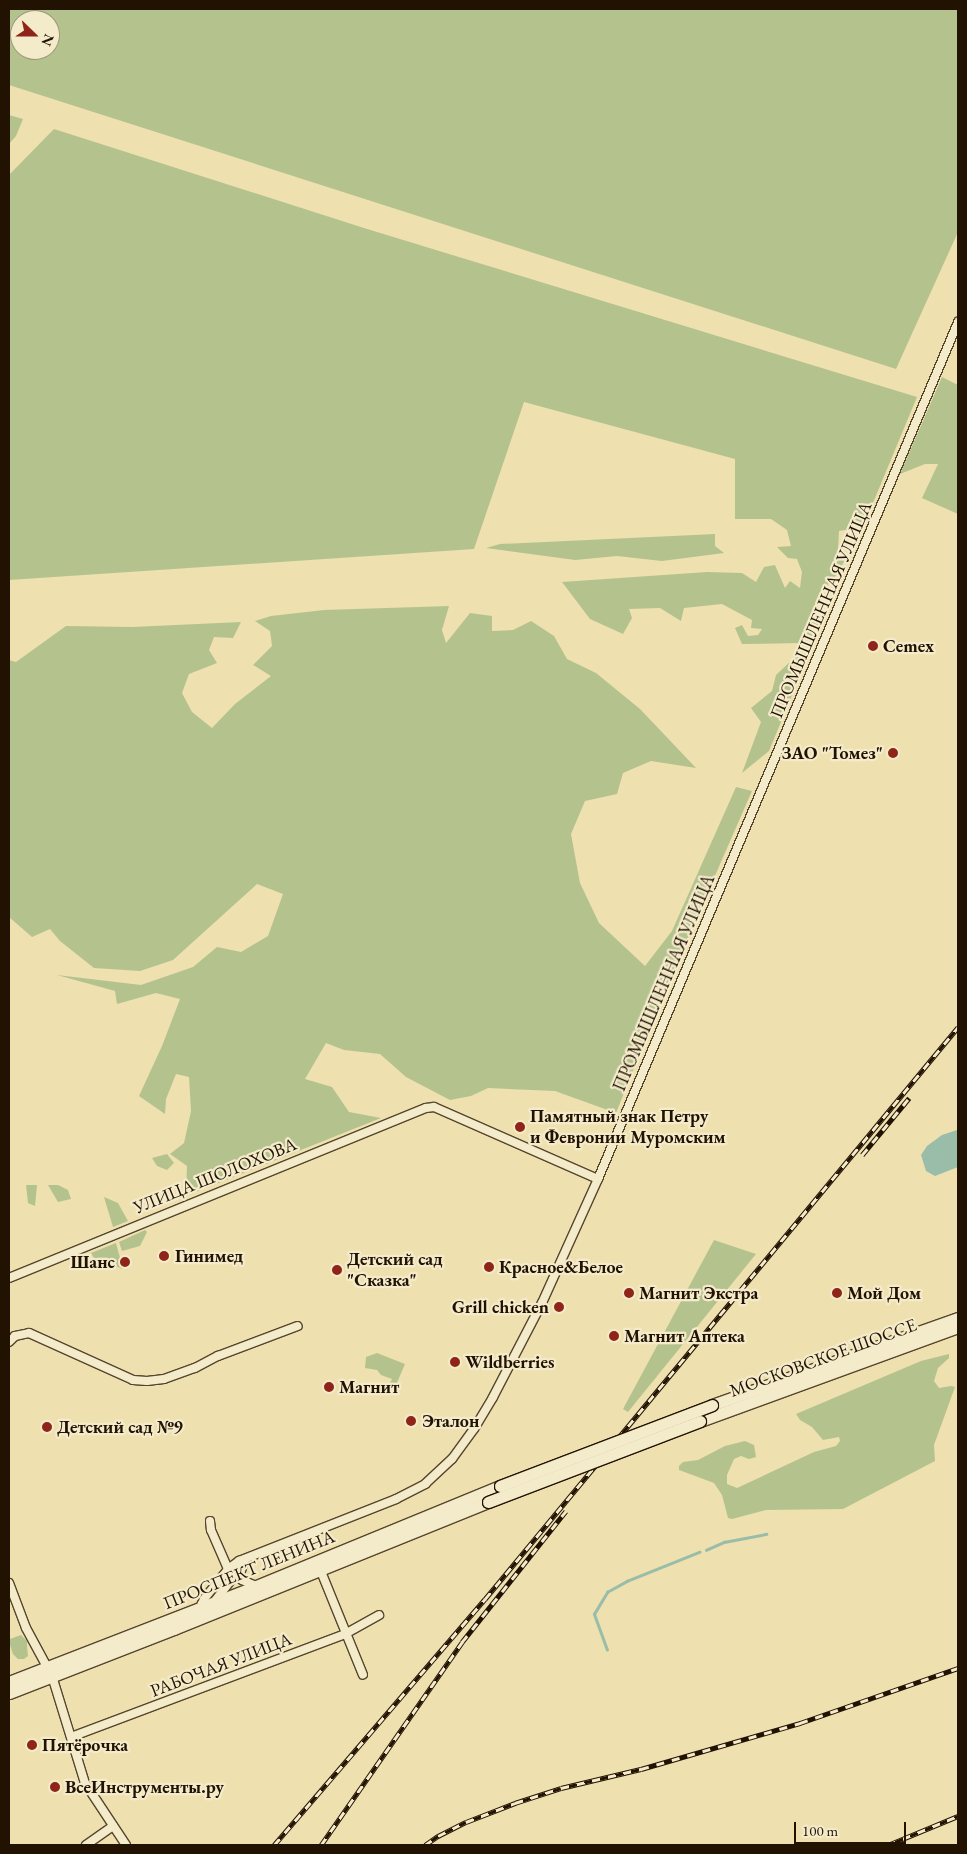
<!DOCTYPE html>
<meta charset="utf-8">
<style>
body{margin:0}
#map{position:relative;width:967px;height:1854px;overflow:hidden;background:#eee0af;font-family:"EB Garamond",serif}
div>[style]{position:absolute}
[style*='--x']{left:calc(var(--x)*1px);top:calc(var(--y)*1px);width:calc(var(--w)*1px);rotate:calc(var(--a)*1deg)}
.green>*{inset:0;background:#b4c38e}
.water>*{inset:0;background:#99bda8}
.stream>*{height:2.5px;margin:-1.25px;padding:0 1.25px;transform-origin:1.25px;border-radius:1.25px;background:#99bda8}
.roads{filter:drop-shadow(1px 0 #55462d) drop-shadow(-1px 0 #55462d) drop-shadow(0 1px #55462d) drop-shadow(0 -1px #55462d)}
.minor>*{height:8px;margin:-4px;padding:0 4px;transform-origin:4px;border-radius:4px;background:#f4ebcb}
.secondary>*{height:11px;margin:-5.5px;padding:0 5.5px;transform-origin:5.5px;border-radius:5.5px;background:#f4ebcb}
.rail>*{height:4.5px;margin-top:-2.25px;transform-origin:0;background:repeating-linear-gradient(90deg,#f4ebcb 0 8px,#221202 0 16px);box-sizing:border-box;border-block:1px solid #221202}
.bridges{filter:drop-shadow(1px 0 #221202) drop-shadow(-1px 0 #221202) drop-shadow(0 1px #221202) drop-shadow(0 -1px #221202)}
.secondary-bridge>*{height:11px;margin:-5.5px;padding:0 5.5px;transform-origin:5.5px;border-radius:5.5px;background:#f4ebcb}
.dots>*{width:14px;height:14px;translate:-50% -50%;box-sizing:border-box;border:2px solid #f4ebcb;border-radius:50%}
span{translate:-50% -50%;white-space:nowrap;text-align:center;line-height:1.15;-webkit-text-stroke:4.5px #f4ebcb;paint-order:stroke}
.street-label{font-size:18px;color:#221202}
.poi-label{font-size:18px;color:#221202;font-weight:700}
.left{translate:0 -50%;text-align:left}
.right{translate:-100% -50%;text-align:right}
.frame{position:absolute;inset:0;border:10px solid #221202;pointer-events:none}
.north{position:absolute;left:10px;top:10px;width:50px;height:50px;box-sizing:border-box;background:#f4ebcb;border:1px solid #a0947b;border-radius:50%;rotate:112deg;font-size:14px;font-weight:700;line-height:20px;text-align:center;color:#221202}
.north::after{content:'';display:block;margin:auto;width:18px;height:22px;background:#8f2418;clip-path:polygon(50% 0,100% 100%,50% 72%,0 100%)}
.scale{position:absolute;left:794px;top:1822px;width:112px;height:22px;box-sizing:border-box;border:2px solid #221202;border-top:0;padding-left:6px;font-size:15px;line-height:18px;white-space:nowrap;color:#221202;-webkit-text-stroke:4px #f4ebcb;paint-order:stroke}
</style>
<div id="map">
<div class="green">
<i style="clip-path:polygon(evenodd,9px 9px,958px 9px,958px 232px,896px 369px,9px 85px,9px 9px,20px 20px,50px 20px,50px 50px,20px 50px,20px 20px)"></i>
<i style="clip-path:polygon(9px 115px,23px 119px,16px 136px,9px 144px)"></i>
<i style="clip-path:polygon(54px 129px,364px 228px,917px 397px,863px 527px,839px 531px,838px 550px,846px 558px,837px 574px,820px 594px,814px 612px,823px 620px,769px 751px,742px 773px,761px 722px,751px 708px,772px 691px,776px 675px,792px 660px,801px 643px,742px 644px,735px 628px,742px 625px,748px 636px,758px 635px,762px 629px,751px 628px,752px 620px,722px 604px,684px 608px,681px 621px,660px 608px,629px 609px,632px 618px,623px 634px,590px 619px,562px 582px,707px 572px,742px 573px,756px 582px,764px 567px,775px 565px,785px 588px,790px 581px,800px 588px,802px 572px,797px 559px,788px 558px,777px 547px,791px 546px,787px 530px,771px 519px,735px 519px,735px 459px,524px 402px,474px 549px,9px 580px,9px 175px)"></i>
<i style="clip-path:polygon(942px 377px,958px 385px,958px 514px,922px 498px,938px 464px,925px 464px,900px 474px)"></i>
<i style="clip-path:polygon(715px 534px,715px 546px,724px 553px,662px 561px,617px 556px,575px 560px,486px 548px,500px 544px)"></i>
<i style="clip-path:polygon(449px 606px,442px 630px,446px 643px,470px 613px,492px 616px,492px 631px,513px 630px,531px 621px,554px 636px,567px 659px,596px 673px,640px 709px,696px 768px,651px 761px,623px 773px,617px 794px,585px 801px,571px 834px,580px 883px,599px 923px,645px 966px,672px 931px,736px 787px,752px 791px,669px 981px,616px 1113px,555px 1091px,488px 1088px,471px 1096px,450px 1100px,406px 1077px,380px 1054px,344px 1050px,326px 1043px,305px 1079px,332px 1087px,349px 1112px,381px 1118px,186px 1196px,187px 1166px,170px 1154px,184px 1143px,191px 1111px,189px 1077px,176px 1074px,166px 1099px,165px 1114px,139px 1096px,162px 1046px,180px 999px,156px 993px,117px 1004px,115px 991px,57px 975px,141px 985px,193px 967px,217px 947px,241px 952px,268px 936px,283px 894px,257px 884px,173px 960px,140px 971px,94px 968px,60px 941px,50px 929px,32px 937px,9px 917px,9px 660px,16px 662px,66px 626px,132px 627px,241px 622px,233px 638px,214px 637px,209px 650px,217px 663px,189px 674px,182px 693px,192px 712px,212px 728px,235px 704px,271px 676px,253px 665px,272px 646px,270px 631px,255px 621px,271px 616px,324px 610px)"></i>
<i style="clip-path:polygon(167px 1154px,174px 1163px,167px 1170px,157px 1166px,152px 1158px)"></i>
<i style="clip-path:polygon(26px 1185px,37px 1185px,35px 1206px,28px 1203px)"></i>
<i style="clip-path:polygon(48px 1185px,58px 1185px,68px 1190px,71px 1199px,58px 1202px)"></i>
<i style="clip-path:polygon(104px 1197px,118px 1203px,128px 1221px,113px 1227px)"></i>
<i style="clip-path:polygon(145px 1230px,147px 1232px,140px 1246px,122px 1251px,119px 1242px)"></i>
<i style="clip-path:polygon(714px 1240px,756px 1254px,628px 1412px,623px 1409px)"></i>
<i style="clip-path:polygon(116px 1243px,123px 1269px,94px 1258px,91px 1253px)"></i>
<i style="clip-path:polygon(377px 1353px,405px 1364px,396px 1385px,390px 1383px,392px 1379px,381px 1375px,377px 1370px,365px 1368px,366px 1357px)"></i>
<i style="clip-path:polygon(949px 1354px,949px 1358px,938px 1368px,934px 1381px,939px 1388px,951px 1386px,955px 1387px,934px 1445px,935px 1461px,843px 1509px,766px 1510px,732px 1519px,728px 1518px,722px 1495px,714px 1483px,679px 1470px,679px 1466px,683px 1462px,698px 1460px,725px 1446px,745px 1441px,754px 1445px,756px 1457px,749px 1459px,741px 1456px,734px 1459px,727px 1475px,727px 1484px,737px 1488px,814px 1452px,836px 1446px,840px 1441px,839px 1437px,823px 1440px,812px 1427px,800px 1420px,796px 1414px,921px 1361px)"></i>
<i style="clip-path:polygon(21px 1635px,27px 1641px,27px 1646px,28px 1656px,24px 1659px,18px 1659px,13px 1654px,9px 1642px,10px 1639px)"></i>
</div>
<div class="water">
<i style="clip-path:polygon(957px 1130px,958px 1167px,935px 1176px,926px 1171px,921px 1155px,927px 1146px,942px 1135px)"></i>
</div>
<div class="stream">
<i style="--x:706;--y:1550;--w:20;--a:-24"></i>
<i style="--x:724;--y:1542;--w:43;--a:-10.8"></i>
<i style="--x:607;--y:1650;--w:38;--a:-110"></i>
<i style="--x:594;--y:1614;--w:26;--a:-59"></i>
<i style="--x:607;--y:1592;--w:23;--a:-29"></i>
<i style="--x:627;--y:1581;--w:78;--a:-21.9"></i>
</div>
<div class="roads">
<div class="minor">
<i style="--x:9;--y:1278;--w:450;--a:-22.2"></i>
<i style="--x:426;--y:1108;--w:8;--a:-7"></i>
<i style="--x:434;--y:1107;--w:179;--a:23.7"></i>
<i style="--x:9;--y:1342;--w:8;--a:-45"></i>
<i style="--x:15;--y:1336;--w:14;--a:-12"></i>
<i style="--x:29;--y:1333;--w:114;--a:24.3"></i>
<i style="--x:133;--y:1380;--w:14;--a:4"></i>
<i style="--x:147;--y:1381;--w:17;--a:-7"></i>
<i style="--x:164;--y:1379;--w:33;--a:-20"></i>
<i style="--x:195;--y:1368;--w:26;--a:-28"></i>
<i style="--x:218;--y:1356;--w:85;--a:-20.6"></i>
<i style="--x:210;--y:1521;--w:9;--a:84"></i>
<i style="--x:211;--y:1530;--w:43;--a:66.4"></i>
<i style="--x:242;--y:1568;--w:5;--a:112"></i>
<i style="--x:240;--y:1573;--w:7;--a:74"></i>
<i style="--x:242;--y:1580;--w:15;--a:23"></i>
<i style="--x:320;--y:1569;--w:114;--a:67.9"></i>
<i style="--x:9;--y:1583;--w:48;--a:69.3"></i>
<i style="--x:26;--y:1628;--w:55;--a:61.6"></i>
<i style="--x:52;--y:1676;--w:112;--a:72.9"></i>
<i style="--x:85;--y:1783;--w:74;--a:56.5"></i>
<i style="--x:214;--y:1602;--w:47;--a:-51.9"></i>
<i style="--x:243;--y:1565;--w:6;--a:-72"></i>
<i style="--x:205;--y:1610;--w:7;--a:-117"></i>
<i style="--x:202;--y:1604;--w:5;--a:-68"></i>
<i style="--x:204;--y:1599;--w:38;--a:-51"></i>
<i style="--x:228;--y:1569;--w:14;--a:-36"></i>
<i style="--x:239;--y:1561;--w:169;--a:-21.5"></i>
<i style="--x:396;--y:1499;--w:33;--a:-27"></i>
<i style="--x:425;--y:1484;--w:37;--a:-43"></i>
<i style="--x:452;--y:1459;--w:37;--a:-54"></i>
<i style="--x:474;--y:1429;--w:37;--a:-59"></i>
<i style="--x:493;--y:1397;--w:106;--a:-62.5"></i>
<i style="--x:542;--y:1303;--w:136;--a:-65.7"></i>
<i style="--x:598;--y:1179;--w:930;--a:-67.21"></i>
<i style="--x:71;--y:1737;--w:293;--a:-20.6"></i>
<i style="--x:345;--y:1634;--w:39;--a:-29"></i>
<i style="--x:86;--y:1845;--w:33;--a:-35"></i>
</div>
<div class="secondary">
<i style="--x:712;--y:1405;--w:261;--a:-19.5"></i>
<i style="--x:700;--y:1421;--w:275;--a:-20"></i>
<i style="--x:9;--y:1682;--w:265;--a:-21.2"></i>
<i style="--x:256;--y:1586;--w:264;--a:-22.3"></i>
<i style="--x:9;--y:1693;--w:177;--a:-21.2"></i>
<i style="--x:174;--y:1629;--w:339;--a:-22"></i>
</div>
</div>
<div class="rail">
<i style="--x:862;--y:1155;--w:74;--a:-50.5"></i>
<i style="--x:274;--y:1845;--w:324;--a:-49.4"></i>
<i style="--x:485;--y:1599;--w:742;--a:-50.41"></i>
<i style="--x:321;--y:1845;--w:247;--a:-55.2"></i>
<i style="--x:462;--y:1642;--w:167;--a:-51.6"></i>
<i style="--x:425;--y:1845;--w:16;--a:-35"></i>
<i style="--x:438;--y:1836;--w:31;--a:-27"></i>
<i style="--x:466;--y:1822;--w:53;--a:-21.2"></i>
<i style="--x:515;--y:1803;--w:48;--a:-18.1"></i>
<i style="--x:561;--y:1788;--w:82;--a:-13.4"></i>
<i style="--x:641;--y:1769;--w:166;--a:-16.1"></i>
<i style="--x:800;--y:1723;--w:167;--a:-19.2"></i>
<i style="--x:888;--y:1845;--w:76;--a:-22.5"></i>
</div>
<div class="bridges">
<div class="secondary-bridge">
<i style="--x:500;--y:1486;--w:227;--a:-20.9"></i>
<i style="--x:488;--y:1502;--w:227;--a:-20.9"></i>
</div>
</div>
<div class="dots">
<i style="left:873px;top:646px;background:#8f2418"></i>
<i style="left:893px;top:753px;background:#8f2418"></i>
<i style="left:520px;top:1127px;background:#8f2418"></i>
<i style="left:164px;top:1256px;background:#8f2418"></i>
<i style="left:125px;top:1262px;background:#8f2418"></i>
<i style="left:489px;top:1267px;background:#8f2418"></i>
<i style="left:337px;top:1270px;background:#8f2418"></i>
<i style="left:629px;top:1293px;background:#8f2418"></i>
<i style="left:837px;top:1293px;background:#8f2418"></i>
<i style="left:559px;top:1307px;background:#8f2418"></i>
<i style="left:614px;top:1336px;background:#8f2418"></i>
<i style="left:455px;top:1362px;background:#8f2418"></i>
<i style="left:329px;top:1387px;background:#8f2418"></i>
<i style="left:411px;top:1421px;background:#8f2418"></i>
<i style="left:47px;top:1427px;background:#8f2418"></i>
<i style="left:32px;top:1745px;background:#8f2418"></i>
<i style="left:55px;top:1787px;background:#8f2418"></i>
</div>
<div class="street-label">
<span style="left:821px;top:610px;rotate:-67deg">ПРОМЫШЛЕННАЯ УЛИЦА</span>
<span style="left:664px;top:983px;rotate:-67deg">ПРОМЫШЛЕННАЯ УЛИЦА</span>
<span style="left:215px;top:1176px;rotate:-22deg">УЛИЦА ШОЛОХОВА</span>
<span style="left:823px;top:1358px;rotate:-20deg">МОСКОВСКОЕ ШОССЕ</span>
<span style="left:249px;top:1570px;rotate:-22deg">ПРОСПЕКТ ЛЕНИНА</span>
<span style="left:221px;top:1665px;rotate:-21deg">РАБОЧАЯ УЛИЦА</span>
</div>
<div class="poi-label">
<span class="left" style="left:883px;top:646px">Cemex</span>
<span class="right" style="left:883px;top:753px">ЗАО "Томез"</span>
<span class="left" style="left:530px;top:1127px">Памятный знак Петру<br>и Февронии Муромским</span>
<span class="left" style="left:175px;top:1256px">Гинимед</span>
<span class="left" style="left:347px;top:1270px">Детский сад<br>"Сказка"</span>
<span class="right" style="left:115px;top:1262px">Шанс</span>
<span class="left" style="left:499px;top:1267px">Красное&amp;Белое</span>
<span class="left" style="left:639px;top:1293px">Магнит Экстра</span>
<span class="left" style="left:847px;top:1293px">Мой Дом</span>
<span class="right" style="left:549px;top:1307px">Grill chicken</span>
<span class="left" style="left:624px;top:1336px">Магнит Аптека</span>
<span class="left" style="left:465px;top:1362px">Wildberries</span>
<span class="left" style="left:339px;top:1387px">Магнит</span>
<span class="left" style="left:422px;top:1421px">Эталон</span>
<span class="left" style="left:57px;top:1427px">Детский сад №9</span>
<span class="left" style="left:42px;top:1745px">Пятёрочка</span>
<span class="left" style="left:65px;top:1787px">ВсеИнструменты.ру</span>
</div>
<div class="frame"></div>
<div class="north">N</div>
<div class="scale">100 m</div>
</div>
